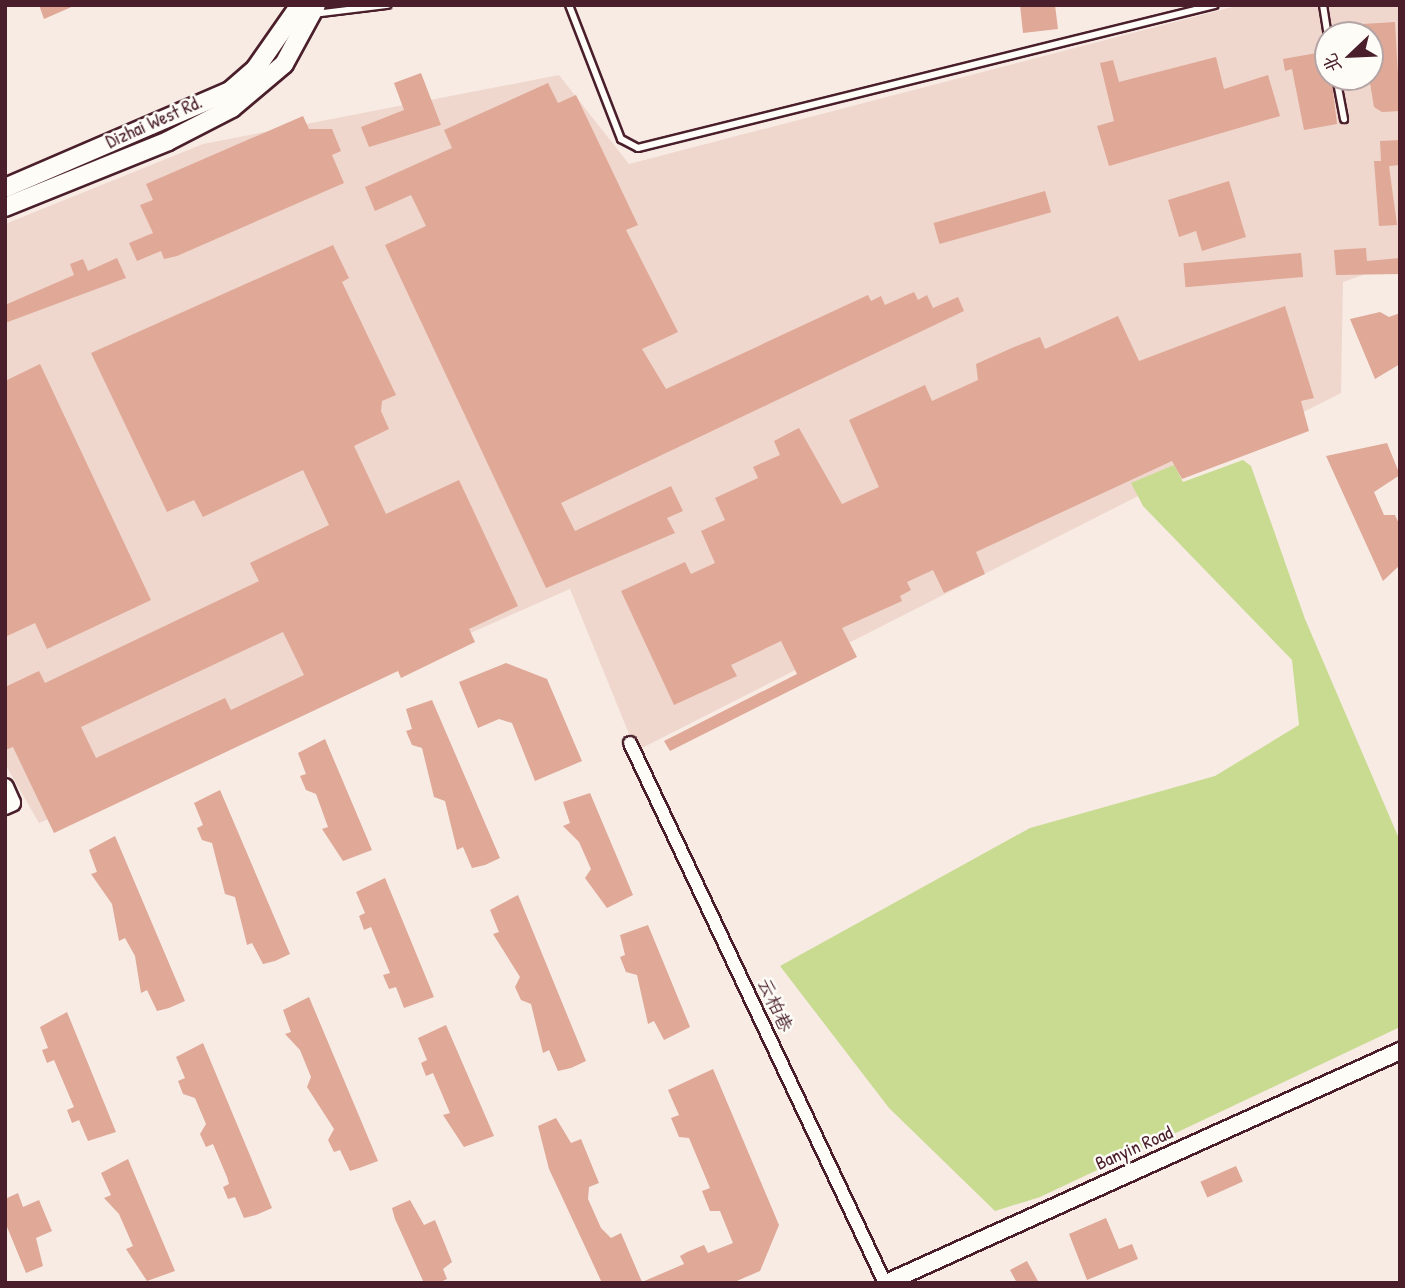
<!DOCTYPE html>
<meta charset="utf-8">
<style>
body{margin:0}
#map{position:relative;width:1405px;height:1288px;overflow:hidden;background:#f7ebe4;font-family:"Patrick Hand","LXGW WenKai TC",sans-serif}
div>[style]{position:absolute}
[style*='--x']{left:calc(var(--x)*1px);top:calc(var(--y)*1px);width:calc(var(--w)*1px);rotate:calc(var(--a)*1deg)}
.built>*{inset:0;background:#f0d7cd}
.green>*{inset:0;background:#c8db90}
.building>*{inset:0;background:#dfa897;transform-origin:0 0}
.roads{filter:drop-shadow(2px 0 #4a1f2b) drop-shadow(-2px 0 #4a1f2b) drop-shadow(0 2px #4a1f2b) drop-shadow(0 -2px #4a1f2b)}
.service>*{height:6px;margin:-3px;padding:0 3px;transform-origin:3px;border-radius:3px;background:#fdfcf7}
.minor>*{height:12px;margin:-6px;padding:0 6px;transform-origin:6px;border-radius:6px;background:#fdfcf7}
.tertiary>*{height:16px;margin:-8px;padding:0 8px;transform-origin:8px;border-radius:8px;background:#fdfcf7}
.secondary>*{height:18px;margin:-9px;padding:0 9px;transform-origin:9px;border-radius:9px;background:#fdfcf7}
span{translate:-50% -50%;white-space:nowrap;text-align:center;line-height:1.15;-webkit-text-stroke:5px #fdfcf7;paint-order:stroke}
.street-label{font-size:19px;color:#4a1f2b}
.frame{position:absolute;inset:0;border:7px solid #4a1f2b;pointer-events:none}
.north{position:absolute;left:1314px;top:21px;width:70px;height:70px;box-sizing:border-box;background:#fdfcf7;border:2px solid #b5a4a5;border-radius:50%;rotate:247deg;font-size:19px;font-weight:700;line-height:28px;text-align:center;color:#4a1f2b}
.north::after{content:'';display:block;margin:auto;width:24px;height:32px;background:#4a1f2b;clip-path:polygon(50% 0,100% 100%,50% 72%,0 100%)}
</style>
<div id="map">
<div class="built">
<i style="clip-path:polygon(evenodd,1240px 5px,1400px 5px,1400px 262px,1343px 282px,1341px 393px,636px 751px,570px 589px,39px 823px,5px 764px,5px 224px,203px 144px,559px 75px,629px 164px,1240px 5px,1328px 35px,1370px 35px,1370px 77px,1328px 77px,1328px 35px)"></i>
</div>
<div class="green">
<i style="clip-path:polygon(1243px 460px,1251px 466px,1305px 619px,1400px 841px,1400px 1027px,1040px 1197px,995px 1211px,889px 1108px,780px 966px,1030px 828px,1215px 776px,1299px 725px,1292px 660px,1143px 506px,1131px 483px,1174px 465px,1183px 482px)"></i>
</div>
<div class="building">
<i style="clip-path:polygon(39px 5px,76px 5px,44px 19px)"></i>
<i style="clip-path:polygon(1020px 5px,1055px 5px,1058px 29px,1023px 33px)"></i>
<i style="clip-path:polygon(1395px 22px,1400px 111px,1382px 112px,1374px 107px,1370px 83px,1370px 35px,1347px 35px,1346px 25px)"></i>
<i style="clip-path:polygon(1328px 51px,1337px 124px,1304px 130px,1292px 69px,1285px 71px,1283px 59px)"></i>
<i style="clip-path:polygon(1216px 57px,1224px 89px,1268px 75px,1280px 116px,1109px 166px,1097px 126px,1114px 121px,1100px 63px,1113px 60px,1119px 82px)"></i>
<i style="clip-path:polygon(421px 73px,441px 125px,369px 147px,361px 127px,404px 110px,394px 83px)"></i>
<i style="clip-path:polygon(548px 83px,558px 103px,576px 95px,638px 225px,626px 230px,678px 332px,642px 349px,666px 389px,868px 295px,871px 301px,881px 296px,885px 305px,914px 292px,918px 300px,927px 295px,933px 308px,958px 297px,964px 311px,561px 503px,575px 531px,671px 486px,683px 511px,667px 518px,675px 533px,546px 588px,385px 245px,426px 226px,411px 195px,375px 211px,365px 187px,452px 148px,444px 130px)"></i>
<i style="clip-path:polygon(303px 116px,309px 129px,332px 129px,341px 151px,332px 155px,344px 183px,177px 256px,164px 259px,161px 251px,137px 261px,129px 243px,153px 233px,140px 205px,153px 200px,146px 184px)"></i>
<i style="clip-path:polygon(1400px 140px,1400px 165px,1389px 166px,1397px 225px,1379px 226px,1374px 161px,1381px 161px,1380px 141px)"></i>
<i style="clip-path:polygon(1229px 181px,1246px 237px,1202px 251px,1196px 231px,1179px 237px,1168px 200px)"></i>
<i style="left:1045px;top:191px;width:22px;height:116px;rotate:74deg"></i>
<i style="clip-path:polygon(evenodd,333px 245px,349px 278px,342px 282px,396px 395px,382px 401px,381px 411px,389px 429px,354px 446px,386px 514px,459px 480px,518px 606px,469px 629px,475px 642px,401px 678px,398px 671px,54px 833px,13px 747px,5px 750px,5px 687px,39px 671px,45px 683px,259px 581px,250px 563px,329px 525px,303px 470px,203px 517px,194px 500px,167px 512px,91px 353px,333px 245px,283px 632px,304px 675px,231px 710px,225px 698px,96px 758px,81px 727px,283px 632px)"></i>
<i style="clip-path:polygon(1366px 248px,1367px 261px,1400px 258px,1400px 274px,1336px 275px,1334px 250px)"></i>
<i style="left:1301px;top:253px;width:24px;height:118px;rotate:85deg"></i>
<i style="clip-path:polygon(117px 258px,126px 278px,5px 323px,5px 305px,74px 275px,70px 264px,83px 259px,88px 271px)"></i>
<i style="clip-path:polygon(1285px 306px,1314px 398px,1301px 401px,1309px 431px,1182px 479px,1172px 461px,976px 552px,985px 574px,944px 593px,933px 570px,907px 582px,911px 590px,900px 596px,902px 601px,842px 628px,857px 657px,670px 751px,664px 741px,797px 674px,781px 641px,731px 665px,737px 676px,674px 705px,621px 591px,685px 562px,691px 574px,715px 563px,701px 531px,725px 520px,715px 498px,758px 478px,753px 467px,780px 455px,774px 441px,799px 428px,842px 504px,879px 487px,849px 420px,925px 385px,932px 401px,978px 380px,976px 364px,1014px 347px,1040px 337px,1045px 349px,1118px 316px,1139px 361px)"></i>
<i style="clip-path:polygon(1380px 312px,1389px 317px,1400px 313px,1400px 364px,1375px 379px,1350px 319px)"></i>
<i style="clip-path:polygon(40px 364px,151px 600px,47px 649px,35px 623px,5px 637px,5px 381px)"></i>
<i style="clip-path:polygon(1387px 443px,1400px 475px,1374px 492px,1384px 515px,1395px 515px,1400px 526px,1400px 565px,1383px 581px,1326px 456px)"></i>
<i style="clip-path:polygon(506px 663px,547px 679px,582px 761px,535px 781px,512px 723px,499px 719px,478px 728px,459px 682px)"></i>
<i style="clip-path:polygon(432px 700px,500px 858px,485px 865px,472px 868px,463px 847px,457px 850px,445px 801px,434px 797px,422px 748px,412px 745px,406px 731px,412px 729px,406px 709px)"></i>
<i style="clip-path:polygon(325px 739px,372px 850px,343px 861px,322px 829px,328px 827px,316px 794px,306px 790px,300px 776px,306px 774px,298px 753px)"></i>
<i style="clip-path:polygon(220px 790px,290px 954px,275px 961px,263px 964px,252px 943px,247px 945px,235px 897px,225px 894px,212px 843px,202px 840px,197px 828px,203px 825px,194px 803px)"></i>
<i style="clip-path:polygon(590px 793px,633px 895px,607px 908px,585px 878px,591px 869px,579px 842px,563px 826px,570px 823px,563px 802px)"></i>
<i style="clip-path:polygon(115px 836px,185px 1001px,169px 1008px,157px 1011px,147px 990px,141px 993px,135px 956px,125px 938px,119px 941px,112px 904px,91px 874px,97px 872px,89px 850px)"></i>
<i style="clip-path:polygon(385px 878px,434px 997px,404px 1008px,396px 987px,389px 989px,383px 975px,390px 973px,371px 927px,364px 930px,359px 916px,365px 913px,356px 892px)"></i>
<i style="clip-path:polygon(518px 895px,586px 1061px,571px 1068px,558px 1071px,549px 1050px,543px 1053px,531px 1004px,521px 1000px,515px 987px,520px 977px,493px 934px,499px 932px,490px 910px)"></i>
<i style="clip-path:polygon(648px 925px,690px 1027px,664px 1040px,654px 1021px,648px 1024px,637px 975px,626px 972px,620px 957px,625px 955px,620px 935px)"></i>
<i style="clip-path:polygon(309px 997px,378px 1161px,362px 1167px,350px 1171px,340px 1150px,334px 1152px,328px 1140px,334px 1129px,307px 1087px,311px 1077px,300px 1050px,285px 1034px,291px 1032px,283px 1010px)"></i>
<i style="clip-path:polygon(67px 1012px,116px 1132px,88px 1141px,79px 1120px,72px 1123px,67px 1110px,74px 1107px,54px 1060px,47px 1063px,42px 1050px,48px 1048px,40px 1027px)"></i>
<i style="clip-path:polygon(446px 1025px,494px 1136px,464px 1147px,443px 1115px,450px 1113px,433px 1073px,426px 1076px,421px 1063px,427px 1060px,418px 1038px)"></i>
<i style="clip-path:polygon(203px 1043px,272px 1208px,256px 1215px,244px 1218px,235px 1197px,228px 1199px,223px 1187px,229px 1184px,227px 1177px,213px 1144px,206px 1147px,200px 1134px,206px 1124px,195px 1098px,183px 1094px,178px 1081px,185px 1078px,176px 1057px)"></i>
<i style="clip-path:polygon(713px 1069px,779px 1225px,760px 1271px,732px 1283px,602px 1283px,549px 1169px,538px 1126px,556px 1118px,571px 1143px,581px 1139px,599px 1183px,589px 1187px,588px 1199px,601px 1228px,611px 1238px,621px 1233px,642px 1282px,684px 1264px,680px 1256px,687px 1252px,704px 1245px,708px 1253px,733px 1243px,720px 1211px,710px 1211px,702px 1191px,710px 1188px,689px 1138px,679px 1137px,671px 1118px,679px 1115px,668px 1090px)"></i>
<i style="clip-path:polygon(128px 1159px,175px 1271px,147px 1281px,126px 1249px,133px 1246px,119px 1214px,104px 1198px,111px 1195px,101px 1173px)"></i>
<i style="left:1236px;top:1166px;width:17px;height:39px;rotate:66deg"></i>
<i style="clip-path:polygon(18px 1193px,23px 1207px,39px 1200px,52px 1231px,36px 1238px,43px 1266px,26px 1273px,5px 1222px,5px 1199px)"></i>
<i style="clip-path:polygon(410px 1200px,424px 1225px,435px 1220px,452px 1262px,443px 1269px,447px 1279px,438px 1283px,424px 1283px,395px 1219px,392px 1208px)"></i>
<i style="clip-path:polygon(1106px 1218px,1119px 1249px,1132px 1244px,1138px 1259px,1087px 1280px,1069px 1234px)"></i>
<i style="clip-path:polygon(1027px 1261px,1039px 1283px,1017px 1283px,1010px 1270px)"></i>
</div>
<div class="roads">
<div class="service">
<i style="--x:569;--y:5;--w:144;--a:68.8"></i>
<i style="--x:621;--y:139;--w:19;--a:28"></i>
<i style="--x:638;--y:148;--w:594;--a:-13.92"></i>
<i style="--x:1323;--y:5;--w:30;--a:81"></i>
<i style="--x:314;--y:14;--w:74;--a:-7"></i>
<i style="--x:1336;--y:77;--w:43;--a:79.2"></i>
</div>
<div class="minor">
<i style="--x:630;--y:743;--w:597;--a:64.72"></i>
</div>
<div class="tertiary">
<i style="--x:5;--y:787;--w:17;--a:66"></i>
<i style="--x:12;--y:803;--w:8;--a:157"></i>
<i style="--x:886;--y:1283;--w:564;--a:-24.29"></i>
</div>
<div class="secondary">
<i style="--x:5;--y:188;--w:245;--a:-23.3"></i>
<i style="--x:230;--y:91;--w:35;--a:-41"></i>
<i style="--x:256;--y:68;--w:77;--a:-55.1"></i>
<i style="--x:5;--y:207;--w:176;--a:-22"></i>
<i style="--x:168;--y:141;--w:72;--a:-27.3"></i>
<i style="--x:232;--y:108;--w:68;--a:-40.2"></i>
<i style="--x:284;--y:64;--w:67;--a:-61.5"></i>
</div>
</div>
<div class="street-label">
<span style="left:154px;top:122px;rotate:-24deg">Dizhai West Rd.</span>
<span style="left:775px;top:1005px;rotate:65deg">云柏巷</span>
<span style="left:1134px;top:1148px;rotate:-24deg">Banyin Road</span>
</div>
<div class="frame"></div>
<div class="north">北</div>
</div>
